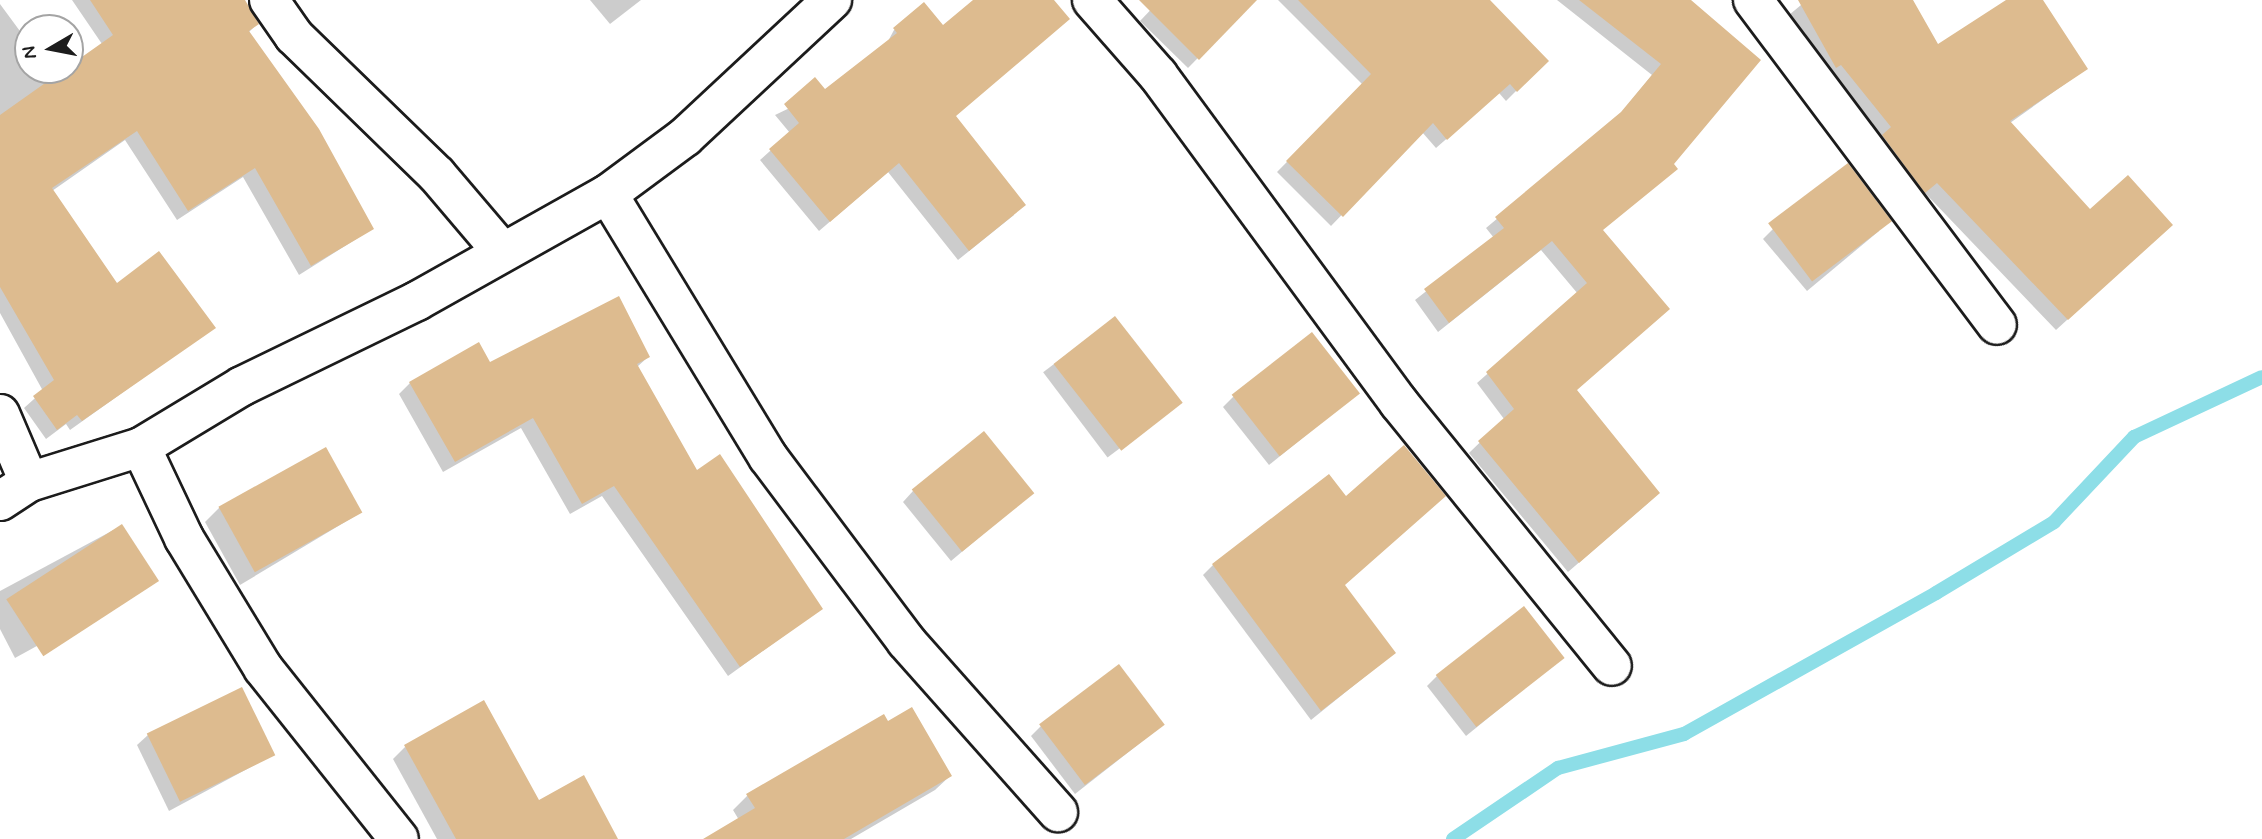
<!DOCTYPE html>
<style>
body{margin:0}
#map{position:relative;width:2262px;height:839px;overflow:hidden;background:#fff;font-family:Mynerve,sans-serif}
div>[style]{position:absolute}
[style*='--x']{left:calc(var(--x)*1px);top:calc(var(--y)*1px);width:calc(var(--w)*1px);rotate:calc(var(--a)*1deg)}
.shadow>*{inset:0;background:#0003;transform-origin:0 0}
.stream>*{height:14px;margin:-7px;padding:0 7px;transform-origin:7px;border-radius:7px;background:#8ddee7}
.building>*{inset:0;background:#ddbb8f;transform-origin:0 0}
.roads{filter:drop-shadow(2px 0 #1c1c1c) drop-shadow(-2px 0 #1c1c1c) drop-shadow(0 2px #1c1c1c) drop-shadow(0 -2px #1c1c1c)}
.minor>*{height:38px;margin:-19px;padding:0 19px;transform-origin:19px;border-radius:19px;background:#fff}
span{translate:-50% -50%;white-space:nowrap;text-align:center;line-height:1.15;-webkit-text-stroke:7px #fff;paint-order:stroke}
.north{position:absolute;left:14px;top:14px;width:70px;height:70px;box-sizing:border-box;background:#fff;border:2px solid #a4a4a4;border-radius:50%;rotate:260deg;font-size:19px;font-weight:700;line-height:28px;text-align:center;color:#1c1c1c}
.north::after{content:'';display:block;margin:auto;width:24px;height:32px;background:#1c1c1c;clip-path:polygon(50% 0,100% 100%,50% 72%,0 100%)}
</style>
<div id="map">
<div class="shadow">
<i style="clip-path:polygon(72px 0,241px 0,257px 24px,248px 33px,372px 229px,299px 275px,243px 177px,177px 220px,125px 140px,52px 191px,116px 286px,213px 328px,70px 430px,66px 424px,46px 439px,24px 408px,43px 391px,0 313px,0 4px,28px 42px,28px 70px,48px 70px,54px 79px,102px 44px)"></i>
<i style="clip-path:polygon(590px 0,641px 0,610px 24px)"></i>
<i style="clip-path:polygon(976px 0,1052px 0,1068px 19px,954px 117px,1014px 215px,958px 260px,888px 172px,819px 231px,760px 160px,790px 133px,775px 115px,825px 91px,887px 43px,894px 30px,943px 28px)"></i>
<i style="clip-path:polygon(1160px 0,1255px 0,1188px 68px,1140px 21px)"></i>
<i style="clip-path:polygon(1278px 0,1487px 0,1546px 61px,1506px 101px,1499px 93px,1436px 148px,1422px 132px,1331px 226px,1277px 172px,1363px 85px)"></i>
<i style="clip-path:polygon(1557px 0,1688px 0,1601px 231px,1575px 391px,1648px 503px,1568px 572px,1469px 453px,1504px 419px,1477px 383px,1578px 294px,1541px 250px,1438px 332px,1415px 300px,1494px 238px,1486px 228px,1617px 118px,1652px 75px)"></i>
<i style="clip-path:polygon(1807px 0,1911px 0,1937px 46px,2009px 0,2041px 0,2086px 69px,2010px 123px,2090px 211px,2159px 236px,2056px 330px,1925px 193px,1913px 203px,1825px 78px,1789px 15px)"></i>
<i style="clip-path:polygon(1773px 229px,1879px 231px,1807px 291px,1763px 239px)"></i>
<i style="left:1115px;top:318px;width:107px;height:90px;rotate:53deg"></i>
<i style="clip-path:polygon(648px 357px,637px 367px,696px 472px,821px 609px,728px 676px,602px 496px,570px 514px,521px 428px,443px 472px,399px 394px,410px 383px,489px 364px)"></i>
<i style="clip-path:polygon(1358px 393px,1269px 465px,1223px 407px,1233px 397px)"></i>
<i style="clip-path:polygon(913px 491px,1032px 493px,951px 561px,903px 502px)"></i>
<i style="clip-path:polygon(220px 507px,360px 513px,240px 585px,205px 522px)"></i>
<i style="clip-path:polygon(121px 526px,157px 580px,15px 658px,0 629px,0 591px)"></i>
<i style="clip-path:polygon(1213px 565px,1343px 586px,1394px 653px,1311px 720px,1203px 575px)"></i>
<i style="clip-path:polygon(1562px 658px,1466px 736px,1427px 686px,1437px 676px)"></i>
<i style="clip-path:polygon(888px 724px,950px 776px,935px 790px,851px 839px,729px 839px,739px 820px,733px 810px,747px 796px)"></i>
<i style="clip-path:polygon(1163px 725px,1075px 794px,1031px 736px,1041px 726px)"></i>
<i style="clip-path:polygon(148px 735px,273px 755px,169px 811px,137px 745px)"></i>
<i style="clip-path:polygon(405px 747px,538px 802px,616px 839px,437px 839px,393px 759px)"></i>
</div>
<div class="stream">
<i style="--x:1453;--y:839;--w:127;--a:-34.1"></i>
<i style="--x:1558;--y:768;--w:131;--a:-15.1"></i>
<i style="--x:1684;--y:734;--w:289;--a:-29.2"></i>
<i style="--x:1936;--y:593;--w:138;--a:-31"></i>
<i style="--x:2054;--y:522;--w:117;--a:-46.7"></i>
<i style="--x:2134;--y:437;--w:141;--a:-25.1"></i>
</div>
<div class="building">
<i style="clip-path:polygon(90px 0,245px 0,259px 24px,249px 31px,319px 129px,374px 229px,311px 266px,255px 168px,188px 211px,137px 131px,52px 188px,117px 283px,159px 251px,216px 328px,82px 421px,77px 415px,57px 430px,33px 396px,54px 380px,0 287px,0 115px,113px 35px)"></i>
<i style="clip-path:polygon(973px 0,1054px 0,1070px 19px,956px 116px,1026px 205px,969px 251px,899px 163px,830px 222px,769px 149px,799px 123px,784px 104px,815px 77px,825px 89px,897px 33px,893px 28px,924px 2px,943px 25px)"></i>
<i style="clip-path:polygon(1139px 0,1257px 0,1199px 60px)"></i>
<i style="clip-path:polygon(1298px 0,1490px 0,1549px 61px,1517px 92px,1510px 84px,1447px 140px,1433px 123px,1343px 217px,1286px 161px,1371px 74px)"></i>
<i style="clip-path:polygon(1579px 0,1691px 0,1761px 60px,1674px 164px,1678px 169px,1603px 230px,1670px 309px,1577px 390px,1660px 493px,1579px 563px,1478px 441px,1514px 409px,1486px 372px,1587px 283px,1552px 241px,1449px 323px,1424px 289px,1504px 228px,1495px 217px,1621px 112px,1661px 64px)"></i>
<i style="clip-path:polygon(1798px 0,1913px 0,1938px 44px,2006px 0,2043px 0,2088px 69px,2010px 121px,2090px 209px,2128px 175px,2173px 225px,2068px 320px,1937px 183px,1925px 193px,1882px 135px,1891px 127px,1841px 65px,1836px 68px)"></i>
<i style="left:1848px;top:163px;width:73px;height:100px;rotate:53deg"></i>
<i style="clip-path:polygon(619px 296px,650px 357px,637px 364px,697px 470px,720px 454px,823px 609px,740px 667px,614px 486px,582px 504px,533px 418px,455px 462px,409px 382px,479px 342px,490px 362px)"></i>
<i style="left:1115px;top:316px;width:110px;height:78px;rotate:52deg"></i>
<i style="left:1312px;top:332px;width:78px;height:102px;rotate:52deg"></i>
<i style="left:984px;top:431px;width:80px;height:93px;rotate:51deg"></i>
<i style="clip-path:polygon(1404px 445px,1446px 496px,1345px 585px,1396px 653px,1321px 711px,1212px 564px,1329px 474px,1346px 496px)"></i>
<i style="left:326px;top:447px;width:75px;height:123px;rotate:61deg"></i>
<i style="left:122px;top:524px;width:68px;height:138px;rotate:57deg"></i>
<i style="left:1524px;top:606px;width:66px;height:112px;rotate:52deg"></i>
<i style="left:1119px;top:664px;width:76px;height:100px;rotate:53deg"></i>
<i style="left:242px;top:687px;width:76px;height:106px;rotate:64deg"></i>
<i style="clip-path:polygon(484px 700px,539px 800px,584px 775px,618px 839px,456px 839px,404px 745px)"></i>
<i style="clip-path:polygon(912px 707px,952px 776px,844px 839px,703px 839px,755px 808px,746px 794px,884px 714px,888px 721px)"></i>
</div>
<div class="roads">
<div class="minor">
<i style="--x:269;--y:0;--w:44;--a:55.2"></i>
<i style="--x:294;--y:36;--w:199;--a:44.2"></i>
<i style="--x:437;--y:175;--w:97;--a:49.6"></i>
<i style="--x:1092;--y:0;--w:100;--a:48.7"></i>
<i style="--x:1158;--y:75;--w:407;--a:53.7"></i>
<i style="--x:1399;--y:403;--w:338;--a:51"></i>
<i style="--x:1753;--y:0;--w:406;--a:53.1"></i>
<i style="--x:608;--y:194;--w:308;--a:58.7"></i>
<i style="--x:768;--y:457;--w:230;--a:53.1"></i>
<i style="--x:906;--y:641;--w:229;--a:48.4"></i>
<i style="--x:0;--y:414;--w:74;--a:66.9"></i>
<i style="--x:141;--y:447;--w:101;--a:64.7"></i>
<i style="--x:184;--y:538;--w:152;--a:58.7"></i>
<i style="--x:263;--y:668;--w:218;--a:51.5"></i>
<i style="--x:0;--y:501;--w:35;--a:-33"></i>
<i style="--x:29;--y:482;--w:117;--a:-17.4"></i>
<i style="--x:141;--y:447;--w:118;--a:-31.1"></i>
<i style="--x:242;--y:386;--w:195;--a:-25.9"></i>
<i style="--x:417;--y:301;--w:219;--a:-29.3"></i>
<i style="--x:608;--y:194;--w:96;--a:-36.5"></i>
<i style="--x:685;--y:137;--w:201;--a:-43"></i>
</div>
</div>
<div class="north">N</div>
</div>
